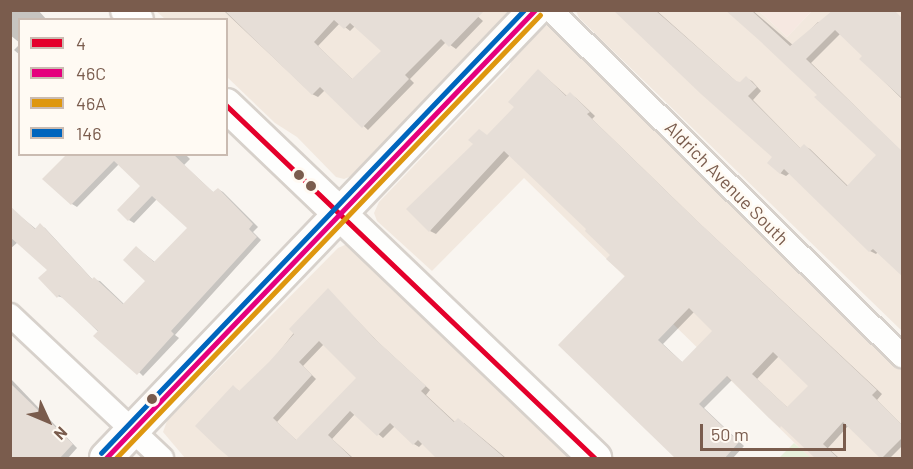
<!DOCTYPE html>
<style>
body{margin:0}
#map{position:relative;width:913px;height:469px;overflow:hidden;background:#f9f5f0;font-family:Barlow,sans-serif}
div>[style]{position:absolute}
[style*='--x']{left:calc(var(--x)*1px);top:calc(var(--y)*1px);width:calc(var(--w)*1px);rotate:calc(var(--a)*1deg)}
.residential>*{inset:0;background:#f2e8de}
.commercial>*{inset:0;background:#f6e8e1}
.green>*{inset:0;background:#e7f0db}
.shadow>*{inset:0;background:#0003}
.building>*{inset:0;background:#e6ded7}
.roads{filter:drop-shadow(2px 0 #d7d1cb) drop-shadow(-2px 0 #d7d1cb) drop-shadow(0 2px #d7d1cb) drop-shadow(0 -2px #d7d1cb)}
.street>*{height:22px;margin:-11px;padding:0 11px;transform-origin:11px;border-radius:11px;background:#fefefd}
.secondary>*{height:32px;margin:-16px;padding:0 16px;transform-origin:16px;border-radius:16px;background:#fefefd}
.bus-1>*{height:4.5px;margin:-2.25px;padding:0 2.25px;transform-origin:2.25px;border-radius:2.25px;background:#e4002b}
.bus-2>*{height:4.5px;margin:-2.25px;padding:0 2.25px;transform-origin:2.25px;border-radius:2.25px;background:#e5007d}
.bus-3>*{height:4.5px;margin:-2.25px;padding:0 2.25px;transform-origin:2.25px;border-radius:2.25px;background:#de970f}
.bus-4>*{height:4.5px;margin:-2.25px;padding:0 2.25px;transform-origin:2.25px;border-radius:2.25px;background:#0065bd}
.dots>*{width:16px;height:16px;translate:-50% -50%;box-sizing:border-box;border:3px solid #fffaf3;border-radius:50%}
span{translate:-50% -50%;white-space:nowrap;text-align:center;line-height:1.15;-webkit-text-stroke:5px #fffaf3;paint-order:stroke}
.street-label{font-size:18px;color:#7a5c4d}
.frame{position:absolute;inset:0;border:12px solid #7a5c4d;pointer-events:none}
.legend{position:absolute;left:18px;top:18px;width:210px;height:138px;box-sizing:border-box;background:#fffaf3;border:2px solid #cabbb1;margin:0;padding:8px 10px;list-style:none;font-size:18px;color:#7a5c4d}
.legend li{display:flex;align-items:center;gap:12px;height:30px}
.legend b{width:30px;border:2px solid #cabbb1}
.north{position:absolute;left:18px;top:391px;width:60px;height:60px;-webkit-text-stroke:4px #fffaf3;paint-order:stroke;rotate:134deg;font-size:16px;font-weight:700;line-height:24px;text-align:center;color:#7a5c4d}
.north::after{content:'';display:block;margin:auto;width:21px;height:27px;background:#7a5c4d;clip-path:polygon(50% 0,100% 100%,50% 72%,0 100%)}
.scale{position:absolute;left:700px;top:424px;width:146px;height:27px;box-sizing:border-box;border:3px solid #7a5c4d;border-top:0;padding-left:8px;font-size:18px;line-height:21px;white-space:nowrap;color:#7a5c4d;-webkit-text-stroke:4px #fffaf3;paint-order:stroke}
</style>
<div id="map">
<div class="residential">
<i style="clip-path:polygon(156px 11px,519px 11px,354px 175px,344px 179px,336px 177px,297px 137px,275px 123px,227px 77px,226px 20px,165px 19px)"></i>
<i style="clip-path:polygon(576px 11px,759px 11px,787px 37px,812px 11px,902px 11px,902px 331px,579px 18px)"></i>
<i style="clip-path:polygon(548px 24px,554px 27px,902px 367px,902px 458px,810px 458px,524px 178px,432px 271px,377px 221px,374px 213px,379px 202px,509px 67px,515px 53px)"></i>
<i style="clip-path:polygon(347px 244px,357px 247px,570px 458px,185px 458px,163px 432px,167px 421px,338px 248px)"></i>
</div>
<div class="commercial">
<i style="clip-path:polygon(759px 11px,812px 11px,787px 37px)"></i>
</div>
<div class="green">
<i style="clip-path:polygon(794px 443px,811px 458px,779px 458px)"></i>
</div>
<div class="shadow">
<i style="clip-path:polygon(10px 10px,38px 10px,47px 20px,20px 20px,20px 43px,10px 35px)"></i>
<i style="clip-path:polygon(evenodd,223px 10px,476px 10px,474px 13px,483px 21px,456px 49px,446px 42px,410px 79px,414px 83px,368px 130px,325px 90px,318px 97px,312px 94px,223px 10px,340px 23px,350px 31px,355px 26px,383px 51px,353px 80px,318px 46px,340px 23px)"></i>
<i style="clip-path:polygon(616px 10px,656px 10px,739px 84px,746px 78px,752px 81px,761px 91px,753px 100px,801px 149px,804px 146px,810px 149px,848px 186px,878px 155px,819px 95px,728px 10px,752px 10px,794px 46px,818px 22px,902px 19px,902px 99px,861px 59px,864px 56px,841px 33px,811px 63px,902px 152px,878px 252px,876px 254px,870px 251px,790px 173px,786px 176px,780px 173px,775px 157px)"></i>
<i style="clip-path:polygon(20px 44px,20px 55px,14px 50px)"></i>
<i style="clip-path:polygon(evenodd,539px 71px,568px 97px,570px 94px,576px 98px,595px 116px,592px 119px,698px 222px,882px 394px,877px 400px,902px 425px,902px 446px,890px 458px,882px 458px,849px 425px,828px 448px,839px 458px,818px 458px,733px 379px,704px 408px,744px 446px,733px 458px,678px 458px,627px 276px,613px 255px,588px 229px,510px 155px,436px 234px,430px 231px,488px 136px,516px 107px,539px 71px,694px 312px,714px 331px,683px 363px,663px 344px,694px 312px,539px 71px,779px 356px,810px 386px,788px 408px,757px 379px,779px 356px)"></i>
<i style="clip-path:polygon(68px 154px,185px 154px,190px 159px,184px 165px,214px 193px,218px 189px,223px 192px,258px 227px,253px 232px,261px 240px,175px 335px,179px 338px,143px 376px,64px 298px,57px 296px,49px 270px,18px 242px,10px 249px,10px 217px,15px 212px,36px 229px,40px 225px,45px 228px,93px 280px,100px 281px,124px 304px,147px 280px,137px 248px,156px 263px,189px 228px,157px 199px,134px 223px,129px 220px,142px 186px,119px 164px,77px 207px,72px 204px)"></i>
<i style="clip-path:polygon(evenodd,328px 290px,379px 343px,430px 390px,426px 395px,456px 423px,464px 423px,506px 458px,439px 458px,423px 443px,419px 447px,414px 444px,395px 426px,383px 438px,355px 414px,332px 439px,353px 458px,232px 458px,234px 387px,240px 392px,270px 363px,328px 290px,324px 344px,358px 378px,297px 441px,277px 422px,316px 379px,303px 366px,324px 344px)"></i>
<i style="clip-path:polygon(10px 378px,77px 448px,68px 458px,17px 458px,10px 453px)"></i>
</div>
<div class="building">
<i style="clip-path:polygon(evenodd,224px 10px,485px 10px,449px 47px,441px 39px,405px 75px,409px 79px,362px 128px,320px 87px,312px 95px,224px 10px,334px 20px,344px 29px,350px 23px,381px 51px,352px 79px,314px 42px,334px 20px)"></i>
<i style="clip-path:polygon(613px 10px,655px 10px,736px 81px,740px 82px,746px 76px,757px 87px,748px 96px,800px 148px,804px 144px,847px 186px,876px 155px,814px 97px,817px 95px,760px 41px,725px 10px,751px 10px,790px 46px,833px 10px,894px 10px,903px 19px,903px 99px,859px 59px,862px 56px,835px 30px,806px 59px,903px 152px,903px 277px,873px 249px,869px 252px,784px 169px,780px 174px,767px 163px,772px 157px,701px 94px)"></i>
<i style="clip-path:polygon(evenodd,538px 69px,566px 96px,570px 92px,590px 112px,587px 114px,692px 216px,877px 390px,872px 395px,903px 426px,903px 437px,881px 459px,843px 422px,823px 444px,839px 459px,816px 459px,781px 426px,780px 428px,769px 418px,727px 376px,699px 404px,739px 442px,724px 459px,676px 459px,558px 345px,625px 276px,606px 259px,610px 255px,585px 231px,586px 229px,504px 151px,429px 232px,406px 209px,473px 144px,468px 140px,479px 129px,487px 135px,514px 107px,508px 102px,538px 69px,689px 308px,712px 331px,682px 362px,658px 340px,689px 308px,538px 69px,773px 352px,808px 386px,787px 407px,752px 374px,773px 352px)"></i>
<i style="clip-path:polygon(67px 154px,173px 154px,213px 192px,218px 188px,253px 224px,249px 229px,257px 237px,171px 331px,174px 334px,137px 375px,93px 336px,98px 331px,59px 295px,57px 298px,38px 278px,47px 270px,10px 237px,10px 206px,35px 229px,40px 223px,92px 279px,94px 277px,123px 304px,145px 281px,123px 260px,136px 246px,154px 262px,187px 228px,152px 196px,128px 221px,117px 210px,140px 186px,114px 161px,71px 205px,42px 179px)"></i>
<i style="clip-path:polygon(evenodd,328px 288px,374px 338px,426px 386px,421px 391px,454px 422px,458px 418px,506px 459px,437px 459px,418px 440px,413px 445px,390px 423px,377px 436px,350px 411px,328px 435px,353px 459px,231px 459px,218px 448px,195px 426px,233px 385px,239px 391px,269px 362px,294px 334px,289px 329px,328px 288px,319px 341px,356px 378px,296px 440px,273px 418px,312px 375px,299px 362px,319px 341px)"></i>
<i style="clip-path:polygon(10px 383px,73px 444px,59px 459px,10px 459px)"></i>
</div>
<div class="roads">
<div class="street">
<i style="--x:551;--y:10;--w:493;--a:44.6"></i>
<i style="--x:10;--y:315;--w:209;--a:43.3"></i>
</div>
<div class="secondary">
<i style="--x:127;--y:10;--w:14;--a:45"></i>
<i style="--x:226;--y:105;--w:511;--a:43.73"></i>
<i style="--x:106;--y:458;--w:620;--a:-46.24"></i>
</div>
</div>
<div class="bus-1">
<i style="--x:226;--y:105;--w:511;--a:43.73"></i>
</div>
<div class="bus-2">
<i style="--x:106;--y:458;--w:620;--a:-46.24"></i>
</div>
<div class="bus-3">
<i style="--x:116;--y:458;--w:613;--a:-46.26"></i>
</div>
<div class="bus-4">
<i style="--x:101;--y:453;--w:613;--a:-46.32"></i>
</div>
<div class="dots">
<i style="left:299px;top:175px;background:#7a5c4d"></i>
<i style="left:311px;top:186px;background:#7a5c4d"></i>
<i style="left:152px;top:399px;background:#7a5c4d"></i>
</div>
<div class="street-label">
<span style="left:727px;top:183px;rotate:45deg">Aldrich Avenue South</span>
</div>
<div class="frame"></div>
<ul class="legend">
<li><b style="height:8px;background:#e4002b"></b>4</li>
<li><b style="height:8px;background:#e5007d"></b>46C</li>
<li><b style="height:8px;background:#de970f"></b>46A</li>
<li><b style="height:8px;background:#0065bd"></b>146</li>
</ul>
<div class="north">N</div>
<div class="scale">50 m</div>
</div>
